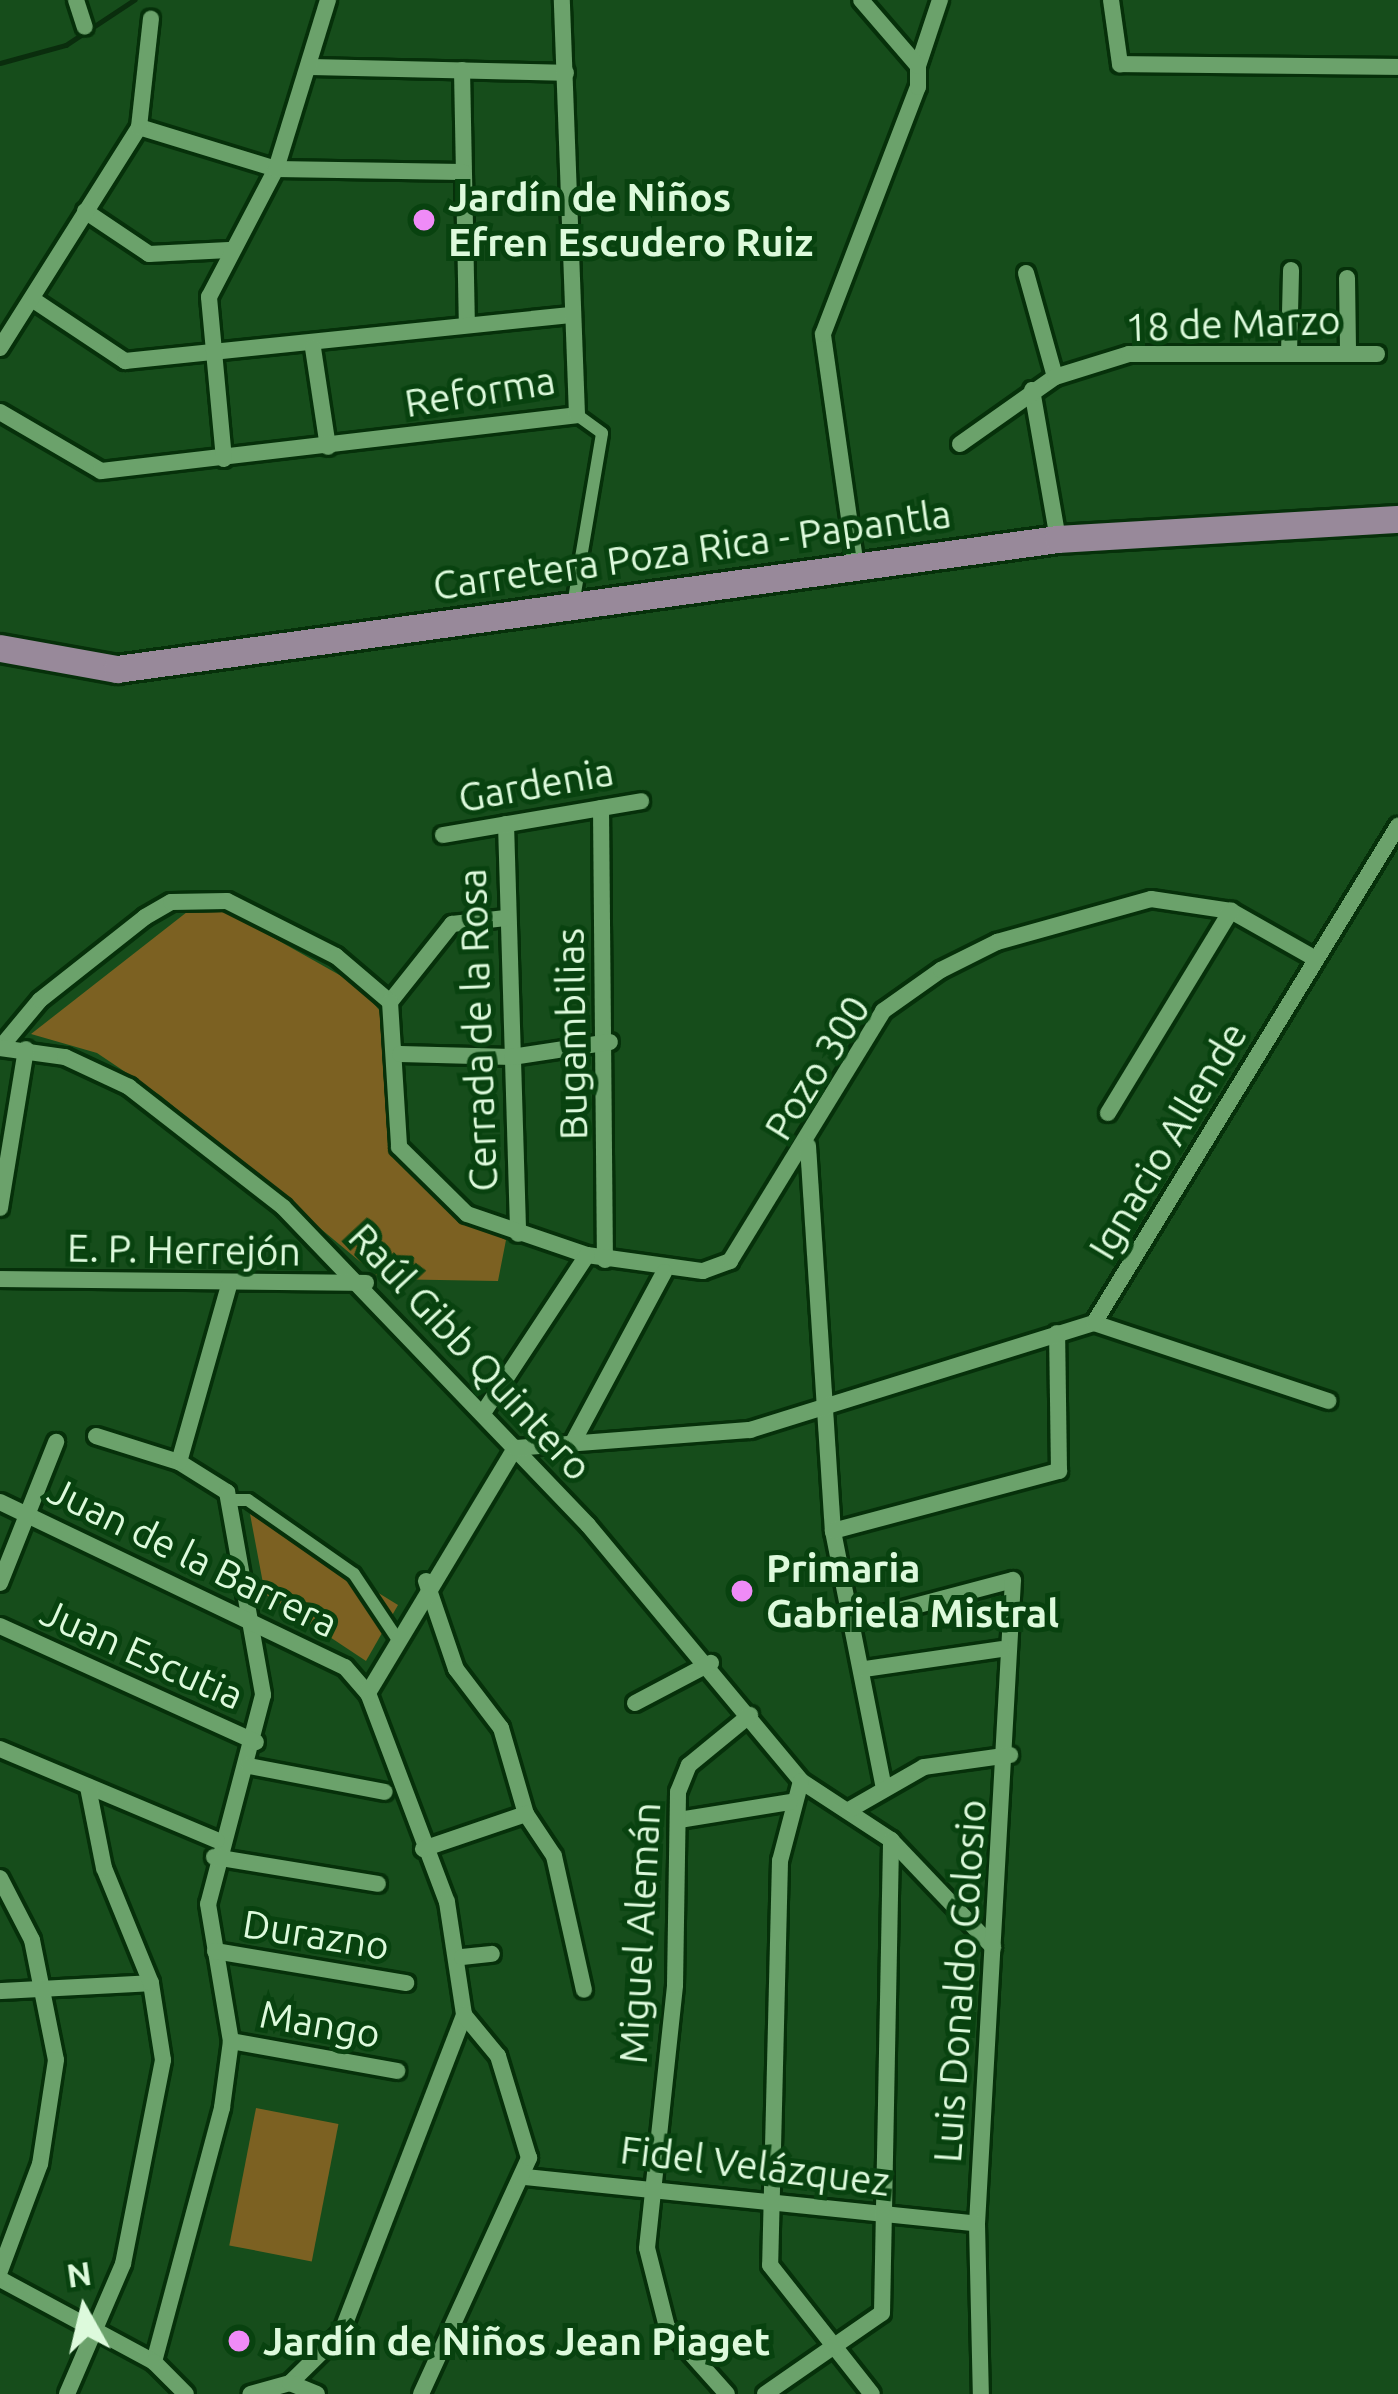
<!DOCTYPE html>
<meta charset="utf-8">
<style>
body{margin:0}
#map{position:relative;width:1398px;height:2394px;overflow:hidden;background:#164d1b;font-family:Ubuntu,sans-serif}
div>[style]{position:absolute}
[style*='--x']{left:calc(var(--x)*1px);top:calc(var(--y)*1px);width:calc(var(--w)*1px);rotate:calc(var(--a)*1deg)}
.green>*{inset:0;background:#7c6122;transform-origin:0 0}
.stream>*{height:4.5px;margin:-2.25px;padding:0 2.25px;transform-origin:2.25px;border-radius:2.25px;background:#0a2d0d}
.roads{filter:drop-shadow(3px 0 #06300a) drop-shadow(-3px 0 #06300a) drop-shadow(0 3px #06300a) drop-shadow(0 -3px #06300a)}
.pedestrian>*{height:12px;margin:-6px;padding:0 6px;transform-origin:6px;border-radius:6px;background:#6ba26b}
.minor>*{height:16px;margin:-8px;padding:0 8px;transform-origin:8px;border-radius:8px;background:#6ba26b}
.primary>*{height:27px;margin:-13.5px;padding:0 13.5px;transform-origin:13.5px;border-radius:13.5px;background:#98899a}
.dots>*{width:33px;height:33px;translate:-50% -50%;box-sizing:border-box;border:6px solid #08420f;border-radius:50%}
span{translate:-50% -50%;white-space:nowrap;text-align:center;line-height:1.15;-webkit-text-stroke:10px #08420f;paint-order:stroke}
.poi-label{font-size:39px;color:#ddfadc;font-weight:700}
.left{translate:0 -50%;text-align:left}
.street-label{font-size:39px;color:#ddfadc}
.north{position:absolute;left:24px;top:2250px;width:120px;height:120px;-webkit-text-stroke:9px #08420f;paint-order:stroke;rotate:352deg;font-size:33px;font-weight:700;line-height:48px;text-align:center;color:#ddfadc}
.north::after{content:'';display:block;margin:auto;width:42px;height:54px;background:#ddfadc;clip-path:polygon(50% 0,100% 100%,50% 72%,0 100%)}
</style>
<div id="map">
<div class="green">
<i style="clip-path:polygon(226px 911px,359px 986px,380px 1011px,390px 1152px,460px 1218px,506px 1240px,498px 1281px,381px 1279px,161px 1096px,97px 1053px,31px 1034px,187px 912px)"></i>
<i style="clip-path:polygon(250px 1514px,398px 1605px,366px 1661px,265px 1594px)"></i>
<i style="left:256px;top:2108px;width:84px;height:140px;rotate:11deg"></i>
</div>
<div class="stream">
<i style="--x:0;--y:63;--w:68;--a:-15.3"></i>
<i style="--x:66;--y:45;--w:82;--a:-33.5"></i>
</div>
<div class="roads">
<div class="pedestrian">
<i style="--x:573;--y:605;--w:174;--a:-80.4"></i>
<i style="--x:602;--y:433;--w:31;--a:-144"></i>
<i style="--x:230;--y:1500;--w:18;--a:0"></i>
<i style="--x:248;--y:1500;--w:129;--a:34.9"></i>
<i style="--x:354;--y:1574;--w:76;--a:56.3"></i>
</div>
<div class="minor">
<i style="--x:76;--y:0;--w:28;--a:72"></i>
<i style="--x:1111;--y:0;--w:65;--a:82"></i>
<i style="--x:1120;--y:64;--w:278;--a:0.6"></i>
<i style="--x:918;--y:66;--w:70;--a:-71.6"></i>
<i style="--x:308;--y:67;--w:258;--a:1.3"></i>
<i style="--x:462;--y:70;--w:255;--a:88.9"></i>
<i style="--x:139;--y:127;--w:143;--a:17"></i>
<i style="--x:276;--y:169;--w:187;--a:0.9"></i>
<i style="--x:85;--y:211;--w:77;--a:33.9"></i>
<i style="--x:149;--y:254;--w:80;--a:-2.9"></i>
<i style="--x:1026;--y:273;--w:108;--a:74.4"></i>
<i style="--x:1347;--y:278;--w:75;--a:89.2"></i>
<i style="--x:32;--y:299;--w:112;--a:33.7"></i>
<i style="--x:125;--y:361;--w:448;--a:-5.9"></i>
<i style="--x:0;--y:348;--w:261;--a:-57.8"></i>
<i style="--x:139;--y:127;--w:109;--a:-83.7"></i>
<i style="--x:313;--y:348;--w:100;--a:81.4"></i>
<i style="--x:1289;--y:354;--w:84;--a:-88.6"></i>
<i style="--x:1032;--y:390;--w:151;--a:80.1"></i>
<i style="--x:0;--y:412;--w:117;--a:30.3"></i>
<i style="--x:101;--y:471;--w:479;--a:-6.7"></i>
<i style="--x:577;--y:415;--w:415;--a:-92.1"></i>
<i style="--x:960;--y:444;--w:116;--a:-35.2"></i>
<i style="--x:1055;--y:377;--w:77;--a:-17.3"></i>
<i style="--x:1129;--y:354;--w:248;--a:0"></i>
<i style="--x:224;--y:459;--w:163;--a:-95.3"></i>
<i style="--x:209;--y:297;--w:144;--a:-62.4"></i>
<i style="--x:276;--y:169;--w:177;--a:-72.9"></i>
<i style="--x:856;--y:567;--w:235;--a:-98.1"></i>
<i style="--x:823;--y:334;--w:265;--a:-69"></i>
<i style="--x:918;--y:87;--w:21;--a:-90"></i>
<i style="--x:918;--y:66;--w:87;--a:-130.8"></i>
<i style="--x:601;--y:808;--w:452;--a:89.5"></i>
<i style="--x:506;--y:824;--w:410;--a:88.3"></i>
<i style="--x:443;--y:835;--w:201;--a:-9.7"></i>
<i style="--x:390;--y:1002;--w:100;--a:-51.5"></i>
<i style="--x:452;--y:924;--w:54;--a:-6.3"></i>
<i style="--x:0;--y:1048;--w:62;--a:-50.2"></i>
<i style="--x:40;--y:1000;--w:134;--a:-38.3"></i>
<i style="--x:145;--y:917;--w:30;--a:-30"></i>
<i style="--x:171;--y:902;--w:56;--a:-1"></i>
<i style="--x:227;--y:901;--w:122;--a:26.8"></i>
<i style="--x:336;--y:956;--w:71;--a:40.4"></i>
<i style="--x:390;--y:1002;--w:145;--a:86.4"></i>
<i style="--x:399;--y:1147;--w:95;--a:44.6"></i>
<i style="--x:467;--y:1214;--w:127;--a:18.9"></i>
<i style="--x:587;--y:1255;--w:117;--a:7.9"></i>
<i style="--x:703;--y:1271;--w:29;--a:-20"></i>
<i style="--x:730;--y:1261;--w:293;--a:-58.5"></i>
<i style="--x:883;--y:1011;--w:71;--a:-35.3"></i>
<i style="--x:941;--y:970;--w:63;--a:-26.6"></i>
<i style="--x:997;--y:942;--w:160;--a:-15.6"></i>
<i style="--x:1151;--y:899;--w:81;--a:8.5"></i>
<i style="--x:1231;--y:911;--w:98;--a:29.5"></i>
<i style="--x:0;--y:1048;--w:66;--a:7.9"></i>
<i style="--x:65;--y:1057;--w:71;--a:25.1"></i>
<i style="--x:129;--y:1087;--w:195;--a:37.9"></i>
<i style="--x:283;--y:1207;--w:441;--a:46.2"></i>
<i style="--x:588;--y:1525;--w:333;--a:50.2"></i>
<i style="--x:801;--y:1781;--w:108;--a:33.2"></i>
<i style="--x:891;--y:1840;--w:148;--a:46.4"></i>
<i style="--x:400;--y:1054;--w:112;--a:1.5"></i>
<i style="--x:512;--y:1057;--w:99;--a:-8.7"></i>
<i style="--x:1108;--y:1113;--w:237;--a:-58.7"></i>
<i style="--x:808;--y:1146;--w:386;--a:86.3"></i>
<i style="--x:833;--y:1531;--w:258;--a:78.8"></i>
<i style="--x:0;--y:1208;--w:161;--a:-80.7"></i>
<i style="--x:0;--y:1279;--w:366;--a:0.6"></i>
<i style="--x:1094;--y:1323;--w:247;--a:18.4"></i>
<i style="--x:483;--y:1413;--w:189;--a:-56.6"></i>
<i style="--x:96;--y:1436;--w:87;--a:17.4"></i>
<i style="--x:179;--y:1462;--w:57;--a:32"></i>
<i style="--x:227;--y:1492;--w:206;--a:79.9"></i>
<i style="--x:263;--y:1695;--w:216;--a:104.7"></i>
<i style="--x:208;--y:1904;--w:139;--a:80.5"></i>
<i style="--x:231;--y:2041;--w:68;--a:97.7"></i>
<i style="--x:222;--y:2108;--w:263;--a:105"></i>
<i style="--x:573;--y:1442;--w:193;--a:-61.8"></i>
<i style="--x:179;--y:1462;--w:184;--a:-74.2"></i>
<i style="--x:0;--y:1502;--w:382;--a:25.6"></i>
<i style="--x:345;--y:1667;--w:35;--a:49"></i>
<i style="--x:368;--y:1693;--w:223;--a:69.3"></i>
<i style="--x:447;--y:1902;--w:114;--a:81.4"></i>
<i style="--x:464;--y:2015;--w:341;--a:111.1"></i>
<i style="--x:341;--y:2333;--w:71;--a:135.6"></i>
<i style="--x:290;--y:2383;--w:41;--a:164.6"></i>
<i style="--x:833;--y:1531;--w:234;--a:-14.9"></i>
<i style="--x:1059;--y:1471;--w:138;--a:-90.8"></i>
<i style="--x:426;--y:1581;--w:93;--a:71.2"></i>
<i style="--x:456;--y:1669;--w:74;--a:52.7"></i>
<i style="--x:501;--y:1728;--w:90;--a:73.8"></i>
<i style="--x:526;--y:1814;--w:50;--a:56.3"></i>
<i style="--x:554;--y:1856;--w:137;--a:77.4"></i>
<i style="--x:0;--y:1583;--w:152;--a:-68.3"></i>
<i style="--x:858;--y:1621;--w:160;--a:-14.8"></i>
<i style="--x:1013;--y:1580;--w:645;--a:93.2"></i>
<i style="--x:977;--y:2224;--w:170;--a:88.7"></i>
<i style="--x:0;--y:1626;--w:281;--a:24.4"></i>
<i style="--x:865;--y:1669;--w:138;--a:-8.3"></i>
<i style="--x:368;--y:1693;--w:286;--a:-59"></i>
<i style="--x:515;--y:1448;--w:236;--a:-4.4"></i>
<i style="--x:750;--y:1430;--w:360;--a:-17.3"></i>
<i style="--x:1094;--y:1323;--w:583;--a:-58.55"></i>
<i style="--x:635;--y:1703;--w:86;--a:-27.8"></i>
<i style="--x:0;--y:1749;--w:235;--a:22.8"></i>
<i style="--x:249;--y:1766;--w:138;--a:10.8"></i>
<i style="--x:801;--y:1781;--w:83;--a:104.7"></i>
<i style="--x:780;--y:1861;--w:404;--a:91.4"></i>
<i style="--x:770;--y:2265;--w:164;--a:51.7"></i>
<i style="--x:849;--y:1810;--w:86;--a:-29.8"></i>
<i style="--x:924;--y:1767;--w:87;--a:-7.9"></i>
<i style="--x:679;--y:1820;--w:112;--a:-9.2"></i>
<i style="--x:423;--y:1849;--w:109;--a:-18.8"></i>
<i style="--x:214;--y:1857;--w:166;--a:9.3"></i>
<i style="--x:0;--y:1878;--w:70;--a:62.7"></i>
<i style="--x:32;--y:1940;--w:122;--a:78.7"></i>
<i style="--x:56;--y:2060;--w:105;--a:98.7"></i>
<i style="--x:40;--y:2164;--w:114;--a:110.5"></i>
<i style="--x:215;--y:1951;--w:194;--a:9.5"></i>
<i style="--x:462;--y:1957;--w:30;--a:-6"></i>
<i style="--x:0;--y:1991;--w:151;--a:-3"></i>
<i style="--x:231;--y:2041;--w:169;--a:10.2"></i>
<i style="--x:526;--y:2177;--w:453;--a:5.9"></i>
<i style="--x:0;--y:2279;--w:175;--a:28.3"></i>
<i style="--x:154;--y:2362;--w:45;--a:45"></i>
<i style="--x:290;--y:2383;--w:29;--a:22"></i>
<i style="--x:67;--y:2394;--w:142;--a:-66.7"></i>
<i style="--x:123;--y:2264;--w:208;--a:-78.9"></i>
<i style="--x:163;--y:2060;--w:78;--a:-98.9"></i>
<i style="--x:151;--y:1983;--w:124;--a:-112.2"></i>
<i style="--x:104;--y:1868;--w:83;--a:-101.2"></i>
<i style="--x:421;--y:2394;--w:260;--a:-65.4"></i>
<i style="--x:529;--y:2158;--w:107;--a:-106.9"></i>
<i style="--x:498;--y:2056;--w:53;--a:-129.7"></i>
<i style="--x:727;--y:2394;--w:90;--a:-131.8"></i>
<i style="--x:667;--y:2327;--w:81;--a:-104.2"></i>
<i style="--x:647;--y:2248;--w:264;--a:-83.9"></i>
<i style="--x:675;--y:1985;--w:193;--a:-89.1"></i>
<i style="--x:678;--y:1792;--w:29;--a:-68"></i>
<i style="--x:689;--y:1765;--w:79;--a:-39.3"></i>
<i style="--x:765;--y:2394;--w:142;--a:-34.7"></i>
<i style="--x:882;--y:2313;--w:473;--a:-88.9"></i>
</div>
<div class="primary">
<i style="--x:0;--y:648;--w:119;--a:10.2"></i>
<i style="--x:117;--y:669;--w:950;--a:-7.87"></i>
<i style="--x:1058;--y:539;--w:341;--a:-3.4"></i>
</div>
</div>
<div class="dots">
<i style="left:424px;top:220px;background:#ef8bf7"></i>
<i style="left:742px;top:1591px;background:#ef8bf7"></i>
<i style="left:239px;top:2341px;background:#ef8bf7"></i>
</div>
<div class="poi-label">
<span class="left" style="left:448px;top:220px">Jardín de Niños<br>Efren Escudero Ruiz</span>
<span class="left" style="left:766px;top:1591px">Primaria<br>Gabriela Mistral</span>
<span class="left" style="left:263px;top:2341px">Jardín de Niños Jean Piaget</span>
</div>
<div class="street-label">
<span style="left:1233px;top:324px;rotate:-2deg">18 de Marzo</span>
<span style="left:480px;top:392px;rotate:-9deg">Reforma</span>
<span style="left:692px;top:550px;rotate:-8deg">Carretera Poza Rica - Papantla</span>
<span style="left:536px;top:785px;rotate:-10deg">Gardenia</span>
<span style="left:478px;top:1030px;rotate:-92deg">Cerrada de la Rosa</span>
<span style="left:572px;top:1034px;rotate:-91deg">Bugambilias</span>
<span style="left:817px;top:1068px;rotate:-58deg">Pozo 300</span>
<span style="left:1168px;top:1141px;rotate:-59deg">Ignacio Allende</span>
<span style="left:184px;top:1250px;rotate:1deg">E. P. Herrejón</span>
<span style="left:470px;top:1352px;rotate:47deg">Raúl Gibb Quintero</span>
<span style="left:193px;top:1557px;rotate:26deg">Juan de la Barrera</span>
<span style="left:142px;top:1654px;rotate:24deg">Juan Escutia</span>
<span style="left:640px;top:1933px;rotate:-87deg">Miguel Alemán</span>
<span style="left:316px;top:1935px;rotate:9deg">Durazno</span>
<span style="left:960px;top:1981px;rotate:-86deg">Luis Donaldo Colosio</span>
<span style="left:320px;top:2024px;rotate:10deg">Mango</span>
<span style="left:755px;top:2166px;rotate:7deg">Fidel Velázquez</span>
</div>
<div class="north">N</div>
</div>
